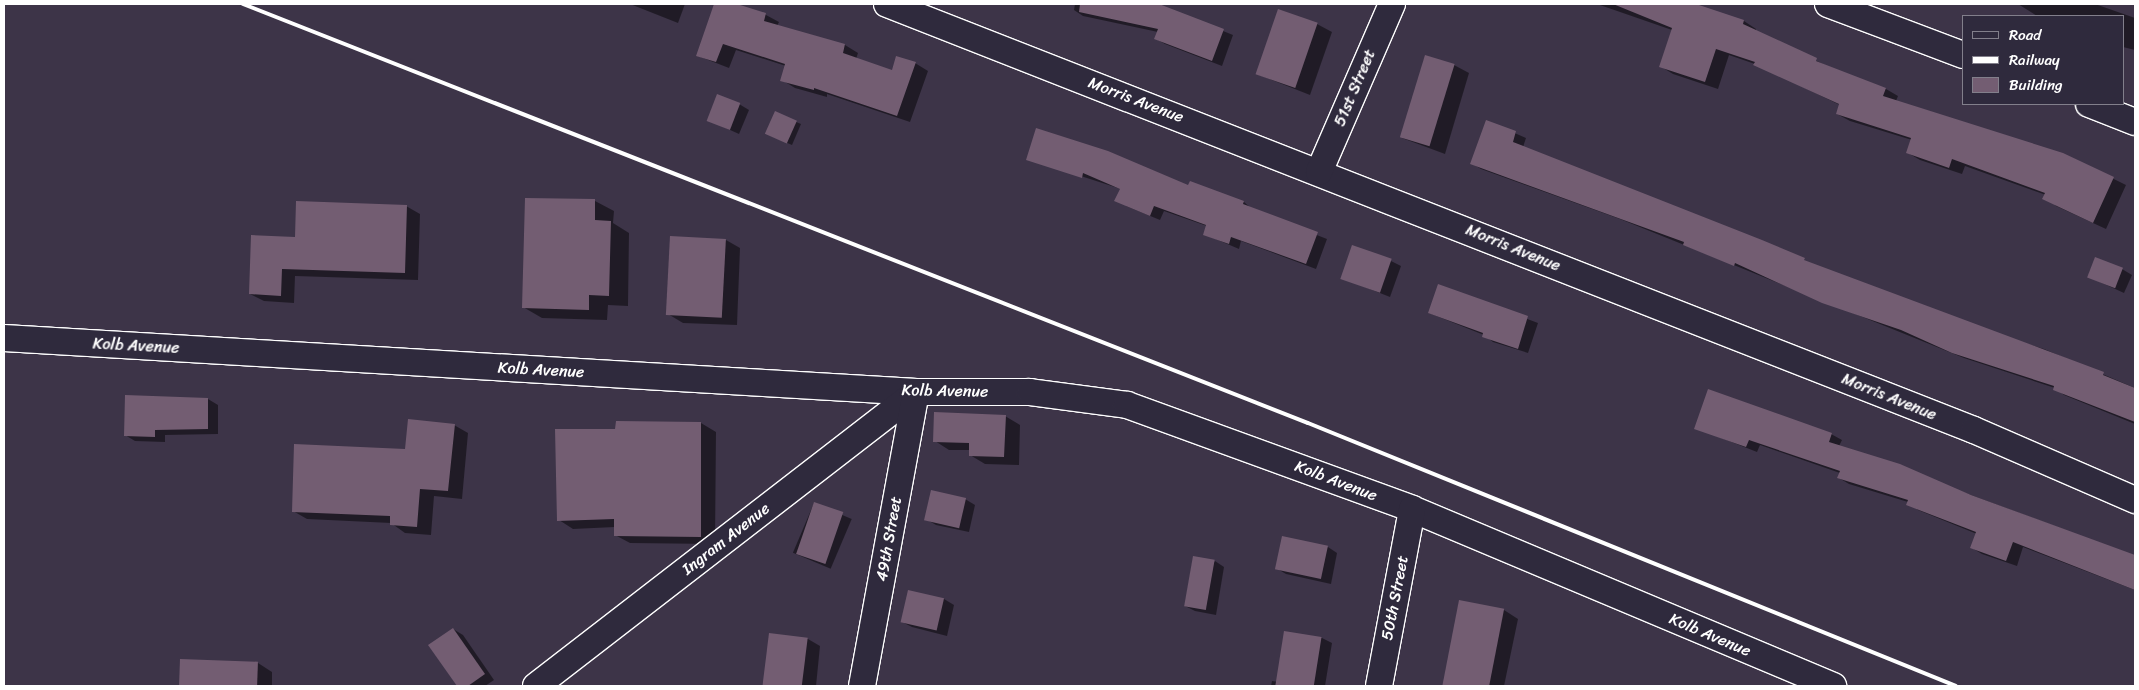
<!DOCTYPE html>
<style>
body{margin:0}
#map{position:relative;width:2139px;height:690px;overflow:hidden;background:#3d3448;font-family:Sriracha,sans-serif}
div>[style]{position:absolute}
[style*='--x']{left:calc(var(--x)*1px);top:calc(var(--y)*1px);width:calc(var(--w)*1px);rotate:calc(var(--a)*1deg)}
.shadow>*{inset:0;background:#0007;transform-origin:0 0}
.building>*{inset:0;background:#735d72;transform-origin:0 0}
.roads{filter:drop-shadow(1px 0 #fff) drop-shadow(-1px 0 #fff) drop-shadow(0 1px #fff) drop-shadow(0 -1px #fff)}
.minor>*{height:26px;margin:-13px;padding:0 13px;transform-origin:13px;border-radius:13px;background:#2f2a3d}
.rail>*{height:4px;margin:-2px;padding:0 2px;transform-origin:2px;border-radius:2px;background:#fff}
span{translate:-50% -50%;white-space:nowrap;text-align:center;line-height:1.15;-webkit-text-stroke:4px #2f2a3d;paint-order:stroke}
.street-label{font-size:16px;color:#fff}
.frame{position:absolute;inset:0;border:5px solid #fff;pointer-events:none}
.legend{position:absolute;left:1962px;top:15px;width:162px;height:90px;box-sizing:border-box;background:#2f2a3d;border:1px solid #827f8b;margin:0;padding:6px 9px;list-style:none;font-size:15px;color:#fff}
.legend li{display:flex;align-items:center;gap:10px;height:25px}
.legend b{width:25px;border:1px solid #827f8b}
</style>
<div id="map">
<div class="shadow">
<i style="clip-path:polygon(630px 4px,685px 4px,678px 23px)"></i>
<i style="clip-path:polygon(715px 4px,733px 4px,766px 15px,779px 22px,777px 26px,845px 45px,858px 53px,856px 59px,892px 72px,915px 63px,928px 71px,910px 122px,827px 94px,827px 97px,795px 88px,782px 80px,786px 66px,736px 50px,729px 68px,698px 56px)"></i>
<i style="clip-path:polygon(1075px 4px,1156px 4px,1233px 35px,1222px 66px,1165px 44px,1156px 39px,1158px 32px,1083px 16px,1074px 10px)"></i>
<i style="clip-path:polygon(1597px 4px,1692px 4px,1744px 21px,1756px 29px,1756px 31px,1829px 67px,1886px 89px,1898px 96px,1896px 101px,2063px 154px,2126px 185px,2106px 229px,2056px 206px,2046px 195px,1965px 166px,1962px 174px,1920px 160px,1908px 153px,1912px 140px,1850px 121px,1837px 114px,1840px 105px,1755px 64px,1729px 55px,1718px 89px,1673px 74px,1660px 66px,1672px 30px)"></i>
<i style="clip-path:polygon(2018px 4px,2095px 4px,2135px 18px,2135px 50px,2123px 47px,2123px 16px,2037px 16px)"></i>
<i style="clip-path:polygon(1317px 24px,1332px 32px,1310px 95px,1257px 74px)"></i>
<i style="clip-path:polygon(1454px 65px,1469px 73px,1445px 154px,1402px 138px)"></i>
<i style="clip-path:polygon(739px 104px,749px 110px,739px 134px,708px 120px)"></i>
<i style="clip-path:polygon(775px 113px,801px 124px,792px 145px,771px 136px)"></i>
<i style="clip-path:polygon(1487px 121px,1526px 138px,1523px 147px,1814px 265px,1980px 329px,2044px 349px,2135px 388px,2135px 424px,2064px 395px,2055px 388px,1964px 358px,1620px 219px,1481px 169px,1471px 163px)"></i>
<i style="clip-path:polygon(1028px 159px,1189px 187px,1244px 202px,1253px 210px,1327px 239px,1316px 269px,1241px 241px,1239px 249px,1204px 234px,1207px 226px,1164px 211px,1160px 220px,1126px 206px,1121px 189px)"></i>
<i style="clip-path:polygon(595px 201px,614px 211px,613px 223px,629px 233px,628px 306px,608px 305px,607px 320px,542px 318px,523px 307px)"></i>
<i style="clip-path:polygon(406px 206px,420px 214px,418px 280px,295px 276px,294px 303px,264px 301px,250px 294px,296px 238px)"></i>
<i style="clip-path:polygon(726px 240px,740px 248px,737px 325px,683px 323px,668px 314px)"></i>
<i style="clip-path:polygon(1391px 261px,1401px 266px,1390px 297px,1342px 278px)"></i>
<i style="clip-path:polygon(2122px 269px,2132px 275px,2124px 293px,2089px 277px)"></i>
<i style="clip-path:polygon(1439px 285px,1538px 323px,1528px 353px,1493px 342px,1484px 335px,1429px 313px)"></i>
<i style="clip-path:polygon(208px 399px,218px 405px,218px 434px,165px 435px,165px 442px,135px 441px,125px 435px)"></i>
<i style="clip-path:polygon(1005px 416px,1020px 425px,1019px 465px,985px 464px,970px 455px,971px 450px,949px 450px,935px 441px)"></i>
<i style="clip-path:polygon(617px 422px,701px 423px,716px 432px,715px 544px,630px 543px,615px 535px,615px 527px,573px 529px,559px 520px,617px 430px)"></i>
<i style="clip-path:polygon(454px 425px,468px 433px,462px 499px,434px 496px,431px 535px,405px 533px,391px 523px,307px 519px,293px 511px)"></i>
<i style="clip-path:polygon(1696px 428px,1831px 434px,1842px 440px,1839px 446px,2135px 556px,2135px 590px,2023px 547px,2017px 566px,1982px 554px,1972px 548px,1977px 534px,1918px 510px,1908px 502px,1849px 484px,1839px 478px,1840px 473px,1760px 445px,1757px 452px)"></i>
<i style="clip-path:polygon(965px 499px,975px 505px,969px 532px,936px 525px,926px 519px)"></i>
<i style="left:814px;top:503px;width:41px;height:54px;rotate:23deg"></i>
<i style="clip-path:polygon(1328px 547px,1337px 553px,1331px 584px,1286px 574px,1276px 568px)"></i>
<i style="clip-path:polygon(1215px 561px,1224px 567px,1216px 615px,1195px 611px,1185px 606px)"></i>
<i style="clip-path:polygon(909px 592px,944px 599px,954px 605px,947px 636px,912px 627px,902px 622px)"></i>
<i style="clip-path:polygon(1460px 602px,1504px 610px,1518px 619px,1504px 686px,1444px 686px)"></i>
<i style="clip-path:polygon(453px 629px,463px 635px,494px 680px,485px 686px,459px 686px,430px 645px)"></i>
<i style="clip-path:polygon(1285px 632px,1322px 638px,1332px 643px,1325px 686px,1271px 686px,1272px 681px,1278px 682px)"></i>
<i style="clip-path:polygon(770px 635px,808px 639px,820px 646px,816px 686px,764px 686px)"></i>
<i style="clip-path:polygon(181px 660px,258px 663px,272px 672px,272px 686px,180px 686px)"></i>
</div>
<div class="building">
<i style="clip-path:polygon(714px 4px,737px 4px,766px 13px,764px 21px,845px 44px,843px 53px,892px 70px,896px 56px,916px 62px,897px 116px,814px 88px,814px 90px,780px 81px,785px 64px,723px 44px,716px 62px,696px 56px)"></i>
<i style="clip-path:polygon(1080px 4px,1159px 4px,1224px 29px,1212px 61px,1154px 39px,1158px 29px,1079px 12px)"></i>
<i style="clip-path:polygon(1613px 4px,1696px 4px,1744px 20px,1743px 24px,1817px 58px,1816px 61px,1886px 88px,1883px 96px,2063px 153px,2114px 177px,2093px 223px,2042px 199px,2045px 193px,1952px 159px,1949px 168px,1906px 153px,1911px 138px,1836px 114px,1839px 104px,1753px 65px,1755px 62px,1716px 49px,1705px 82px,1659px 67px,1672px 28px)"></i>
<i style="left:1278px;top:9px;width:42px;height:69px;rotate:19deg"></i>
<i style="left:1425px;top:55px;width:31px;height:86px;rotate:17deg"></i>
<i style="left:717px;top:94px;width:25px;height:29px;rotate:21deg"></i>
<i style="left:775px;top:111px;width:24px;height:25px;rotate:24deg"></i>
<i style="clip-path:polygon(1486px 120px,1516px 131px,1513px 142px,1762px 240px,1805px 258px,1804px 260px,2104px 372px,2103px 375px,2135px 388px,2135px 422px,2053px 390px,2054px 386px,1952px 353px,1901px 330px,1822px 303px,1735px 263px,1734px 266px,1683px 245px,1684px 242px,1470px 164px)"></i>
<i style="clip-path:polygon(1036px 128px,1108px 151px,1188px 185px,1190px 181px,1244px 201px,1243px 204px,1318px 232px,1306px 264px,1231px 237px,1229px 244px,1203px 235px,1206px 225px,1154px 206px,1150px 216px,1114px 201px,1120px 189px,1083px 173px,1082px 178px,1026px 160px)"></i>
<i style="clip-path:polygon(525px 198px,595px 199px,595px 220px,611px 221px,609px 296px,589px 295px,589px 310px,522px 308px)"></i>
<i style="clip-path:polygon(296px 201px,407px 205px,405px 273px,282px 269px,281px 296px,249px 294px,251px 235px,295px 237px)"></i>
<i style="left:670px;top:236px;width:56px;height:79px;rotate:3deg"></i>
<i style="left:1352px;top:245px;width:42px;height:36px;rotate:19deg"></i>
<i style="left:2095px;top:257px;width:30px;height:22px;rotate:21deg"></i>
<i style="clip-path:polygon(1438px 284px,1528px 316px,1518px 349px,1482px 337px,1483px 333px,1428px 313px)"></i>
<i style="clip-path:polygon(1708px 389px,1832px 433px,1829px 442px,1900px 464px,1971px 495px,2135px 555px,2135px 590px,2013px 542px,2006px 561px,1970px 548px,1976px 532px,1906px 505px,1908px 500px,1837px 478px,1840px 471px,1749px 440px,1746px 447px,1694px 429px)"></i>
<i style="clip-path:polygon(125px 395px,208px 398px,208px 429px,155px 430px,155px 437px,124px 436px)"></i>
<i style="clip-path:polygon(934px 412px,1006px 415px,1004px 457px,969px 456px,969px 443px,933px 442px)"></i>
<i style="clip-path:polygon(408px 419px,455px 424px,448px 491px,420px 489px,417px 527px,390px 525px,390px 516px,292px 512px,294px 444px,405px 449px)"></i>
<i style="clip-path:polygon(616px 421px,701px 422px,701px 537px,614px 536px,614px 519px,557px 521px,555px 429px,615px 429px)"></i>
<i style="left:931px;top:490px;width:36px;height:31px;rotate:13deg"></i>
<i style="left:814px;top:502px;width:31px;height:55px;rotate:19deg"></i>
<i style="left:1282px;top:536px;width:47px;height:34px;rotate:12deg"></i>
<i style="left:1193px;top:556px;width:22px;height:51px;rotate:10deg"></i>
<i style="left:908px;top:590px;width:37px;height:33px;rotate:13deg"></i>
<i style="left:1459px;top:600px;width:46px;height:88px;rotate:11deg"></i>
<i style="clip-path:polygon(453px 628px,485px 674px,468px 686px,457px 686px,428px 645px)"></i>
<i style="left:1284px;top:631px;width:38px;height:56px;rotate:9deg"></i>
<i style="left:769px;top:633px;width:39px;height:53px;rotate:7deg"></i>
<i style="left:180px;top:659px;width:78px;height:27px;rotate:2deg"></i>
</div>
<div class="roads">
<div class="minor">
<i style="--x:887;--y:4;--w:1167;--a:21.4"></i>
<i style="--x:1974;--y:430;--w:176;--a:23.5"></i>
<i style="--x:1828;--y:4;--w:144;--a:20.7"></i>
<i style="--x:2089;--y:104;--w:49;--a:21.4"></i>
<i style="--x:1319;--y:172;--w:183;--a:-66.5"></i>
<i style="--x:4;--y:338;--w:914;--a:3.39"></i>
<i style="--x:916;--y:392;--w:114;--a:0"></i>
<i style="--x:1030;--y:392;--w:98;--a:7.6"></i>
<i style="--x:1127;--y:405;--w:303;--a:20"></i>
<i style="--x:1412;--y:509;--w:457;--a:22.8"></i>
<i style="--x:536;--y:686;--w:480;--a:-37.7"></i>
<i style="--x:862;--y:686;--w:299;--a:-79.6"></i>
<i style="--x:1379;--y:686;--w:180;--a:-79.4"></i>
</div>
</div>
<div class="rail">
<i style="--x:243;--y:4;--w:1144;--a:21.48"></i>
<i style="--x:1308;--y:423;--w:699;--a:22.09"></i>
</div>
<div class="street-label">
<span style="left:1355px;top:88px;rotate:-67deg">51st Street</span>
<span style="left:1136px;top:100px;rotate:21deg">Morris Avenue</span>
<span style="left:1513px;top:248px;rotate:22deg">Morris Avenue</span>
<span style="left:136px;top:346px;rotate:3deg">Kolb Avenue</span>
<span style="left:541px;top:370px;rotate:3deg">Kolb Avenue</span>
<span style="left:945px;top:391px;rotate:1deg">Kolb Avenue</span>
<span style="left:1889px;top:397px;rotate:22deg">Morris Avenue</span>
<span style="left:1336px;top:481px;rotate:21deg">Kolb Avenue</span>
<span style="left:726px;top:539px;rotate:-38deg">Ingram Avenue</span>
<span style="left:889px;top:539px;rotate:-80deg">49th Street</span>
<span style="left:1395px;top:598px;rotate:-79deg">50th Street</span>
<span style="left:1710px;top:635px;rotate:23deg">Kolb Avenue</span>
</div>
<div class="frame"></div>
<ul class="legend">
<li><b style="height:6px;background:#2f2a3d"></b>Road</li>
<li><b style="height:6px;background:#fff"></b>Railway</li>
<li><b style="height:14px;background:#735d72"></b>Building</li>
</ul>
</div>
